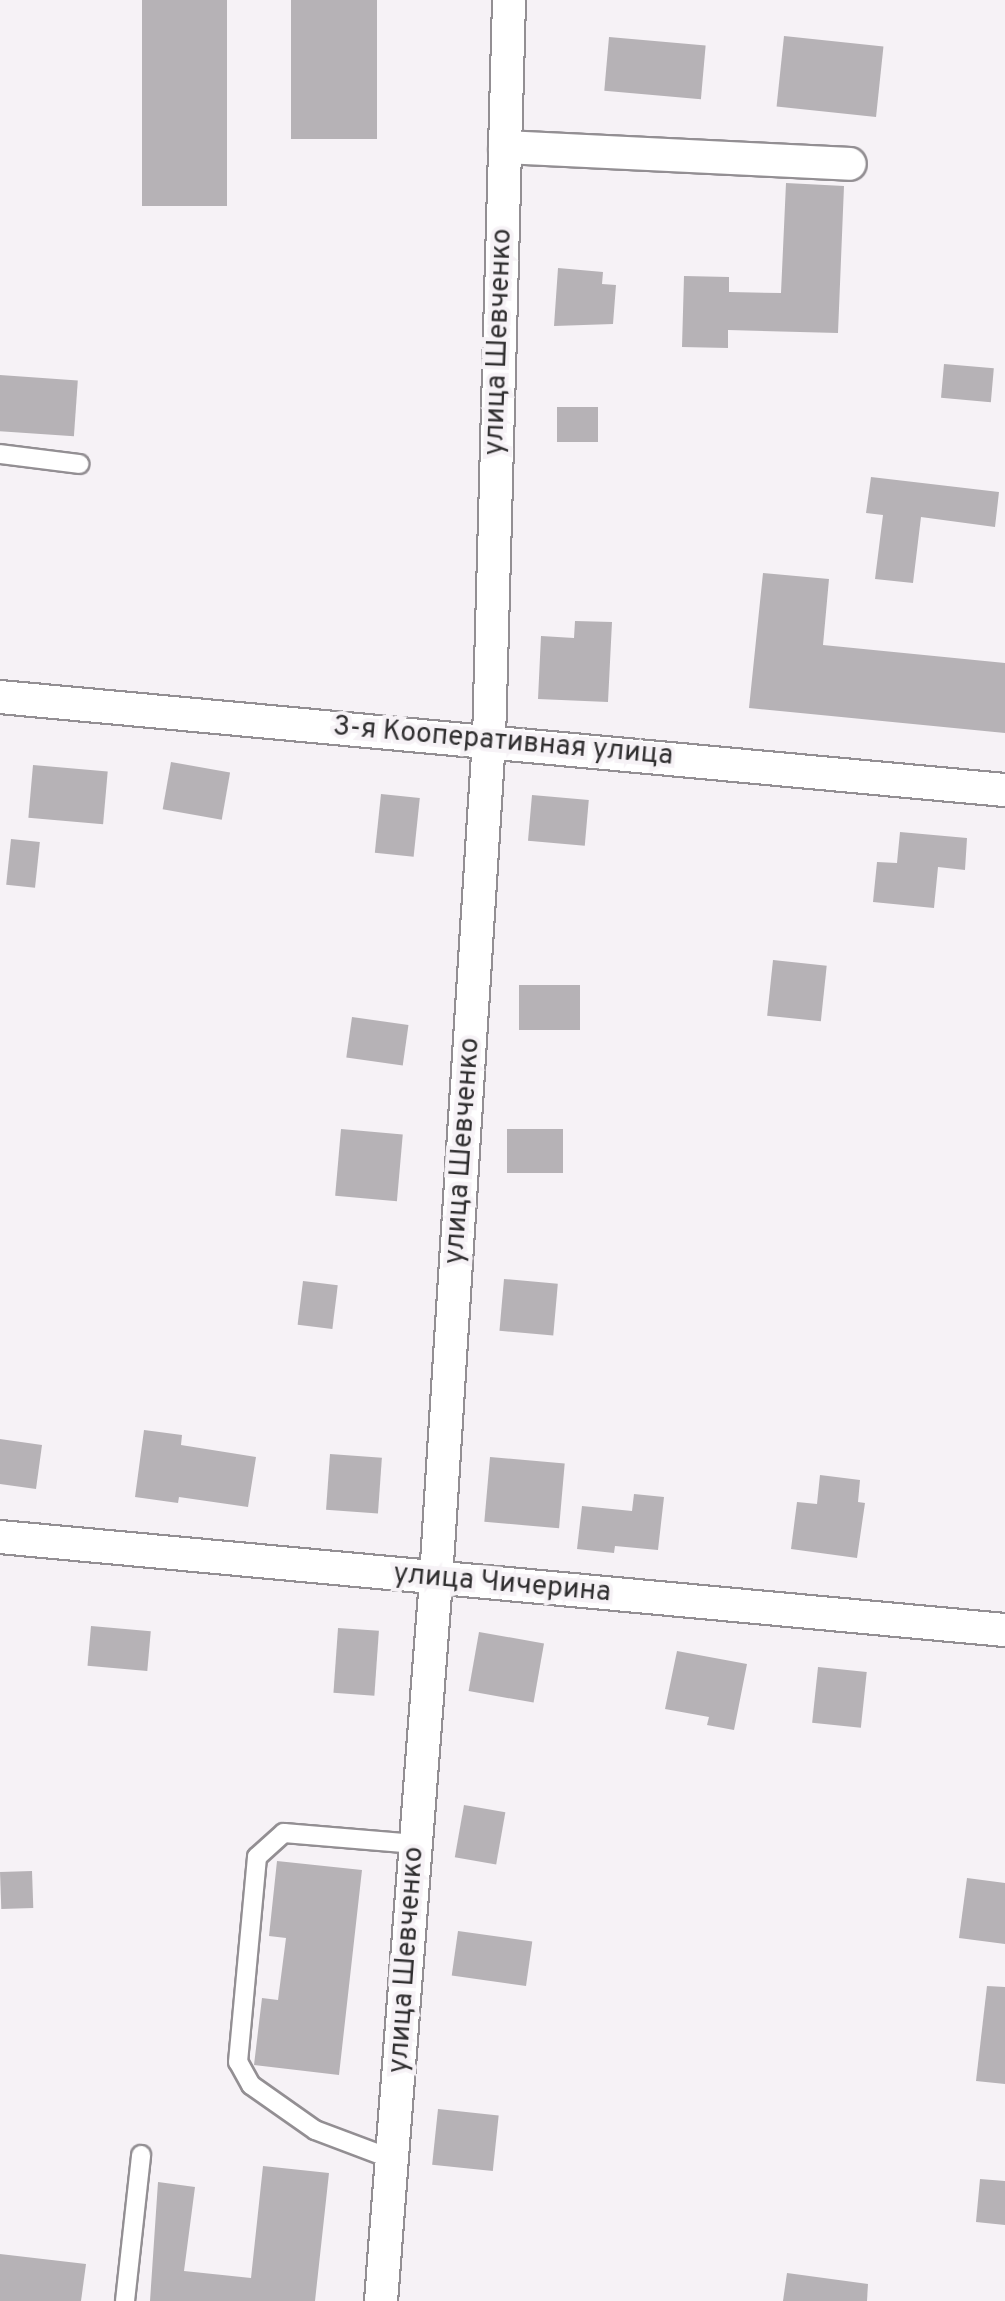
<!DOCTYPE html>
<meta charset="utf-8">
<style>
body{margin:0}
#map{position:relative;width:1005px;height:2301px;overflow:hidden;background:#f6f2f6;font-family:Overpass,sans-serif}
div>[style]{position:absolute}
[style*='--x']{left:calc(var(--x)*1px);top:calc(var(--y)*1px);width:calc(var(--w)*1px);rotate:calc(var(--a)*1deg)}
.building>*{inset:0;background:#b6b2b6;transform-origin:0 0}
.roads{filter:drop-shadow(2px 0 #938f93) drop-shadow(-2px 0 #938f93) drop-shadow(0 2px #938f93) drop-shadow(0 -2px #938f93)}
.service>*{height:18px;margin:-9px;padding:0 9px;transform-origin:9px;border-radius:9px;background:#fff}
.minor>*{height:32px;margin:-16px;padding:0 16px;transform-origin:16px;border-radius:16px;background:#fff}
span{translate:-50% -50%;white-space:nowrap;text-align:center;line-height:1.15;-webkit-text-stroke:8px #f6f2f6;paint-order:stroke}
.street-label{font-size:28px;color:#302f30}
</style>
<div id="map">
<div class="building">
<i style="left:142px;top:0;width:85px;height:206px"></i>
<i style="left:291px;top:0;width:86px;height:139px"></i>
<i style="left:784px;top:36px;width:100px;height:71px;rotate:6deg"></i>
<i style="left:609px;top:37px;width:97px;height:54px;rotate:5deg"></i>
<i style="clip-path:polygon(786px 183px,844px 186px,838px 333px,728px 330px,728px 348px,682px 347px,684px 276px,729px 277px,729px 292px,781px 293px)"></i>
<i style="clip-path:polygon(558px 268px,603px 272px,602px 284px,616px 285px,613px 324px,554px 326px)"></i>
<i style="left:944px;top:364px;width:50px;height:34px;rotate:5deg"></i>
<i style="left:0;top:375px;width:78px;height:56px;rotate:4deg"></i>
<i style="left:557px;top:407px;width:41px;height:35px"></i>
<i style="clip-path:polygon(871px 477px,999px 492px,995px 527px,921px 517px,913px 583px,875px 579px,883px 515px,866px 513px)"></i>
<i style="clip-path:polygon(763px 573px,829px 579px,823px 645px,1005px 663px,1005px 733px,749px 708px)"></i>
<i style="clip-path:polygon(575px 621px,612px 622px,608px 702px,538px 699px,541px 636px,574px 638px)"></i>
<i style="left:171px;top:762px;width:60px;height:48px;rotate:10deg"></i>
<i style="left:33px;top:765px;width:75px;height:53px;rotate:5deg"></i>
<i style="left:381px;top:794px;width:39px;height:59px;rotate:6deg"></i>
<i style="left:532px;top:795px;width:57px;height:46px;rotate:5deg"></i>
<i style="clip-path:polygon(900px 832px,967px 838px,965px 870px,938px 867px,934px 908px,873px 902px,877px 862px,897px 863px)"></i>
<i style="left:11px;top:839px;width:29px;height:46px;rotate:6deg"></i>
<i style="left:773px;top:960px;width:54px;height:56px;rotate:6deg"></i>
<i style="left:580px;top:985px;width:45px;height:61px;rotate:90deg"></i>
<i style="left:352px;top:1017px;width:57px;height:41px;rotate:8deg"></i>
<i style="left:341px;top:1129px;width:62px;height:67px;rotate:5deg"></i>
<i style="left:507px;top:1129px;width:56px;height:44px"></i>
<i style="left:504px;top:1279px;width:54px;height:52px;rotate:5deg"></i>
<i style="left:303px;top:1281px;width:35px;height:44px;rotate:7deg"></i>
<i style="clip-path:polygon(144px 1430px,182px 1435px,181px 1445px,256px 1457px,248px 1507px,179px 1497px,178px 1503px,135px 1497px)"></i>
<i style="clip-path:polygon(0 1439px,42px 1445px,36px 1489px,0 1484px)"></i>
<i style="left:330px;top:1454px;width:52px;height:56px;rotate:4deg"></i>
<i style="left:490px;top:1457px;width:75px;height:65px;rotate:5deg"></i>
<i style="clip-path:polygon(820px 1475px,860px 1480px,858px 1502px,865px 1503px,857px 1558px,791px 1549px,797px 1502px,817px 1504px)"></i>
<i style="clip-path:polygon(634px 1494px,664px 1497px,658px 1550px,615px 1546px,614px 1553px,577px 1549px,582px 1506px,632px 1511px)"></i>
<i style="left:91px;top:1626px;width:60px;height:40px;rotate:5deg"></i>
<i style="left:338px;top:1628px;width:41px;height:65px;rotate:4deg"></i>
<i style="left:479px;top:1632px;width:66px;height:60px;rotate:10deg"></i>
<i style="clip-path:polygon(677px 1651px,747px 1664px,734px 1730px,707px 1725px,709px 1717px,665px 1709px)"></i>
<i style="left:818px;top:1667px;width:49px;height:56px;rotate:6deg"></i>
<i style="left:464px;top:1805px;width:42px;height:53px;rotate:10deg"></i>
<i style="clip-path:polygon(277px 1861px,362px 1870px,339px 2075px,254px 2065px,262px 1998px,278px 2000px,286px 1938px,269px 1936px)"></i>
<i style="left:32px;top:1871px;width:37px;height:32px;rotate:88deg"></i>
<i style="clip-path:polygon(967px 1878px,1005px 1883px,1005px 1944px,959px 1938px)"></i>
<i style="left:458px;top:1931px;width:75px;height:45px;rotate:8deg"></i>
<i style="clip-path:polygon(987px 1986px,1005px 1987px,1005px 2084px,976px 2081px)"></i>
<i style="left:438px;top:2109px;width:61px;height:56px;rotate:6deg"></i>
<i style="clip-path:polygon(263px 2166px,329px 2173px,315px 2301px,150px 2301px,158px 2182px,195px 2187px,184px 2271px,251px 2278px)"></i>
<i style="clip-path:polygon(980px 2179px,1005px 2181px,1005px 2225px,976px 2222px)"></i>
<i style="clip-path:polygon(0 2254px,86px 2264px,81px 2301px,0 2301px)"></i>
<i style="clip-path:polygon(787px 2273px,868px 2284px,867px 2301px,783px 2301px)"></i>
</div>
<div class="roads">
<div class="service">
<i style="--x:0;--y:454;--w:80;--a:7.2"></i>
<i style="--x:392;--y:2159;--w:82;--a:-159.4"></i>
<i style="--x:315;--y:2130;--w:78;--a:-144.9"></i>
<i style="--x:251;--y:2085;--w:26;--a:-119"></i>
<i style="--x:238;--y:2062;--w:206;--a:-84.7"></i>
<i style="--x:257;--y:1857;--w:36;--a:-42"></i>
<i style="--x:284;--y:1833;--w:132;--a:4.8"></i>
<i style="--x:125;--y:2301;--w:147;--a:-83.7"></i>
</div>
<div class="minor">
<i style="--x:505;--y:147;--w:345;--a:2.8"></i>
<i style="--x:0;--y:697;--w:1009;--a:5.29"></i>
<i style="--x:0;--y:1537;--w:1009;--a:5.29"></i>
<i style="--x:381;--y:2301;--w:724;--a:-85.64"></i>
<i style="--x:436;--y:1579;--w:841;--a:-86.39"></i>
<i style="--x:489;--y:740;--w:740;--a:-88.45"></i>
</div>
</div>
<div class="street-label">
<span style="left:499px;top:342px;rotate:-88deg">улица Шевченко</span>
<span style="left:503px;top:742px;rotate:5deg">3-я Кооперативная улица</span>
<span style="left:463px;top:1151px;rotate:-86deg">улица Шевченко</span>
<span style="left:502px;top:1584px;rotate:5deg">улица Чичерина</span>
<span style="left:407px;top:1960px;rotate:-86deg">улица Шевченко</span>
</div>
</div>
